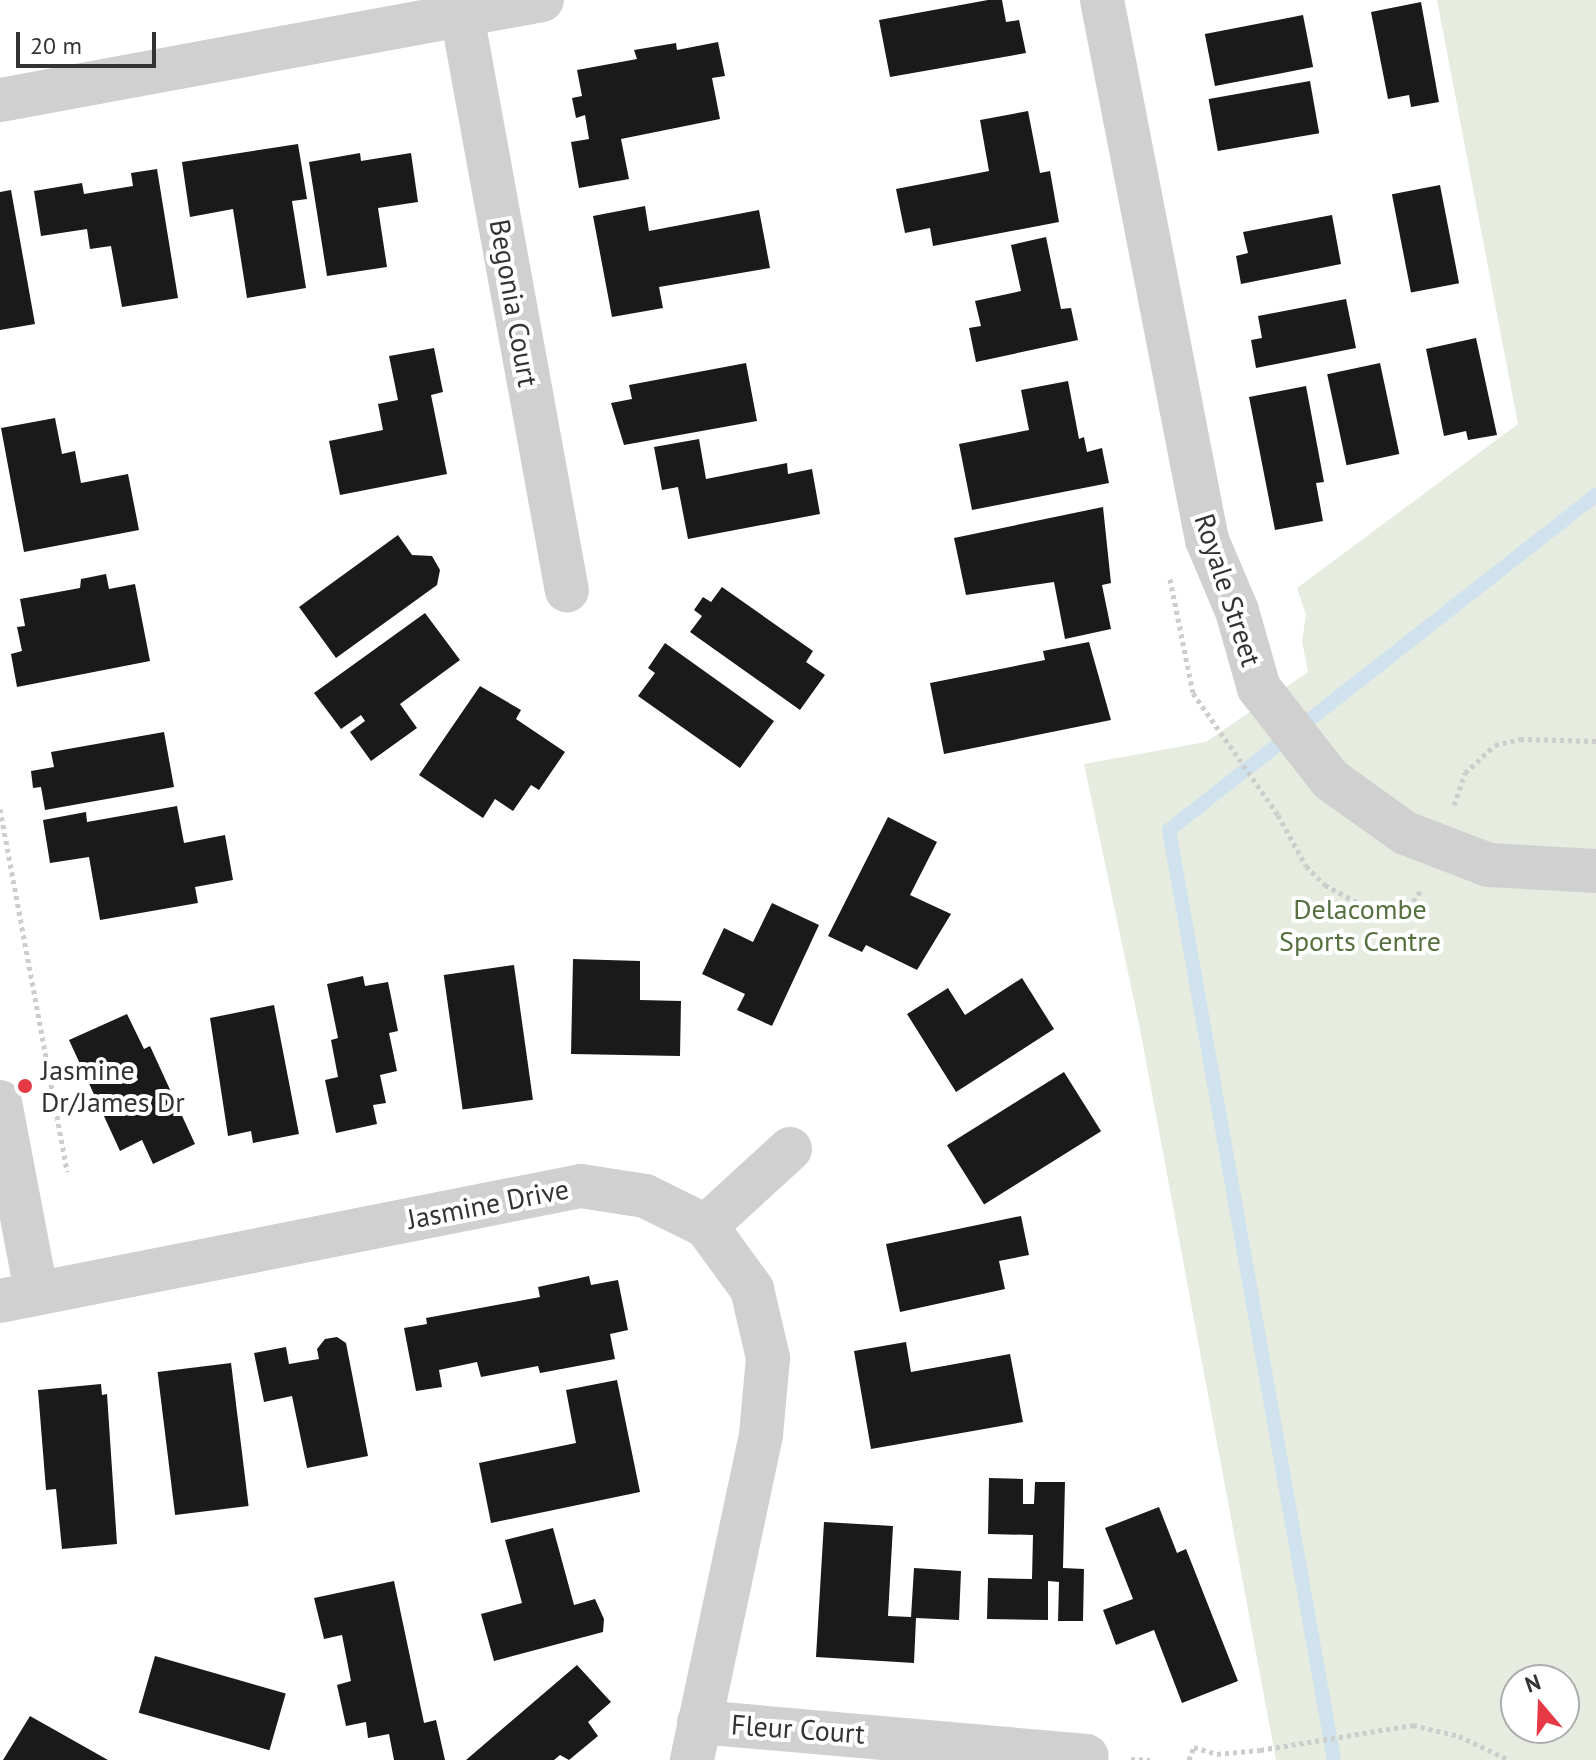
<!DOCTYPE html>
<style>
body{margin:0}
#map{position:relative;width:1596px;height:1760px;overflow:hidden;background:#fff;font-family:"PT Sans",sans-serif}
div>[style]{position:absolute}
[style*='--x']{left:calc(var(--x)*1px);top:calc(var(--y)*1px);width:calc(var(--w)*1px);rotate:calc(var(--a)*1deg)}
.green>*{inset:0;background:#e6ecdf}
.stream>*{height:14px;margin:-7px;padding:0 7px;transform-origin:7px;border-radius:7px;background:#cfe2ee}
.building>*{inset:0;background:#1a1a1a;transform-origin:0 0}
.path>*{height:5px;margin-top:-2.5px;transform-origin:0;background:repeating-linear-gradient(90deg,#cdcdcd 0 4px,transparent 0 8px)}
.minor>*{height:44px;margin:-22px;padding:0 22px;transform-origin:22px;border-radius:22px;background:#d0d0d0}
.dots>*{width:22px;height:22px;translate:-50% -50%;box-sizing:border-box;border:4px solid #fff;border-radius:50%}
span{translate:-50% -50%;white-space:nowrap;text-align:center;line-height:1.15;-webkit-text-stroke:8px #fff;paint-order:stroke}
.street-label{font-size:28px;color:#333}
.park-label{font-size:28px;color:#56703f}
.poi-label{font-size:28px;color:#333}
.left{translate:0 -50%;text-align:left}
.north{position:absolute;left:1500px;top:1664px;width:80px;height:80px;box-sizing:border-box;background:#fff;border:2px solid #adadad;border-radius:50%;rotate:341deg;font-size:22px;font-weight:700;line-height:32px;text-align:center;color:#333}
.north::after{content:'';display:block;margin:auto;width:28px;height:36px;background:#e63946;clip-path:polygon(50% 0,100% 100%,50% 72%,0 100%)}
.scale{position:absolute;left:16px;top:32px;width:140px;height:36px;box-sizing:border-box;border:4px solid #333;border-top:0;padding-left:10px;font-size:24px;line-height:28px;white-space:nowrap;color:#333;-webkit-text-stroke:6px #fff;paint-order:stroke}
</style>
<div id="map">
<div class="green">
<i style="clip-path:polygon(evenodd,1437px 0,1596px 0,1596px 1760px,1276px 1760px,1140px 1029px,1084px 764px,1206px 742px,1308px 672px,1302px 641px,1306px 615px,1297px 588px,1518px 424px,1437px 0,1516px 1680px,1564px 1680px,1564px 1728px,1516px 1728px,1516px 1680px)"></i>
</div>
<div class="stream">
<i style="--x:1334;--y:1760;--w:945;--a:-100.06"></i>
<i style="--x:1169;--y:830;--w:543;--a:-38.12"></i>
</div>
<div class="building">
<i style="clip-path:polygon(988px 0,1002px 0,1006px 22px,1019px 20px,1026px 53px,890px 77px,879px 20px)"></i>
<i style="clip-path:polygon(1421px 2px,1439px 102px,1411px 107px,1409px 95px,1388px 99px,1371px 12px)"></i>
<i style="left:1303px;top:15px;width:53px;height:100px;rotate:79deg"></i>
<i style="clip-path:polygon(718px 42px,725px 76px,712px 78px,720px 119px,621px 139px,629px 179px,579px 188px,571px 142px,589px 139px,585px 115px,576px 118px,572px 98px,582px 96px,577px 70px,637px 59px,634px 50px,676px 43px,677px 50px)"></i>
<i style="left:1310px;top:81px;width:53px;height:103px;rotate:80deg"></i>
<i style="clip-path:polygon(1028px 111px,1040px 173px,1050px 171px,1059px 222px,933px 246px,930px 228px,905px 233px,896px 189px,989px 171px,980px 120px)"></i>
<i style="clip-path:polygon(298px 144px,307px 199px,292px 201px,306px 288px,247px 298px,233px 209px,190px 217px,182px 162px)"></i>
<i style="clip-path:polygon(360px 153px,361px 161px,411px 153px,418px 202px,378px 208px,387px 267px,327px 276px,309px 162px)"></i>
<i style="clip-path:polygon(157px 169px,178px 298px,122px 307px,111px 246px,90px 249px,87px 229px,41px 236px,34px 191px,82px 183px,84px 194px,133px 186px,131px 173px)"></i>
<i style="left:1440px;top:185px;width:100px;height:49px;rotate:79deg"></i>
<i style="clip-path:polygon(11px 190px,35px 324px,0 330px,0 192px)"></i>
<i style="clip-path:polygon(645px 206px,649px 231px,759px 210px,770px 268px,659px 287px,663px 308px,612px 317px,593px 216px)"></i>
<i style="clip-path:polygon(1332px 215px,1341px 264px,1241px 284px,1236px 256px,1248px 253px,1243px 232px)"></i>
<i style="clip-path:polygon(1046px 237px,1061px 309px,1071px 308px,1078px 340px,976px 362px,969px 328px,981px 326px,975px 301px,1021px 291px,1011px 245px)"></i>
<i style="clip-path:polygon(1346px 299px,1356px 348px,1256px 368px,1251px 340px,1262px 338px,1258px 316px)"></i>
<i style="clip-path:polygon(1476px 338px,1497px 435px,1468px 440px,1466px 431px,1444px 436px,1426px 349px)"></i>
<i style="clip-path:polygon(434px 348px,443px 392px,431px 395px,447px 474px,340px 495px,329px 441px,383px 430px,378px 404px,398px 400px,389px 356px)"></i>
<i style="clip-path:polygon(746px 363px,757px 421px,624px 445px,611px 403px,632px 399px,629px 385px)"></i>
<i style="left:1380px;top:363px;width:93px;height:54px;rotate:78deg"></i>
<i style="clip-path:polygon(1068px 381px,1079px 439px,1084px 437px,1087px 452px,1102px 448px,1109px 483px,972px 510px,959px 444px,1029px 430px,1021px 390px)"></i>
<i style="clip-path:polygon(1306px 386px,1324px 482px,1316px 483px,1323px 521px,1275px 530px,1249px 397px)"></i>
<i style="clip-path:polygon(55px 418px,62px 454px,75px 451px,81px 483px,128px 474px,139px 530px,24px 552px,1px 428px)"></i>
<i style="clip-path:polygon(699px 439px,706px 479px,787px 463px,788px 474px,812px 469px,820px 514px,688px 539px,678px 487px,662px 490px,654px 447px)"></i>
<i style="clip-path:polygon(1103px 507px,1111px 583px,1102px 585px,1111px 629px,1065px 639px,1054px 582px,966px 595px,954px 538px)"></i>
<i style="clip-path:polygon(398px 535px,412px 555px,432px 556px,440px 570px,437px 585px,336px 658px,299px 607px)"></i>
<i style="clip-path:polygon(106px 574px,109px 589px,135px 584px,150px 661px,17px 687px,11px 654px,22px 651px,17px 627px,25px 626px,20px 599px,80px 588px,81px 579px)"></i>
<i style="clip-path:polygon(722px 587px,813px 651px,806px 662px,825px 675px,800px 710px,690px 632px,702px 616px,694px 610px,703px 597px,711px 602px)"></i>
<i style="clip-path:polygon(425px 613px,460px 660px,400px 704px,417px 728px,371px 761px,350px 732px,365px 721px,361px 715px,341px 729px,314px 693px)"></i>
<i style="clip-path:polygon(1089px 642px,1111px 720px,944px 754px,930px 683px,1045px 660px,1043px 651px)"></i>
<i style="clip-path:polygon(665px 643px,774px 721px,740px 768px,638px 696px,655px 673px,648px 668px)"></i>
<i style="clip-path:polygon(480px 686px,521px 710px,516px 719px,565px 752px,539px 790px,531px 785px,513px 811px,495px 799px,483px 818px,419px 775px)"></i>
<i style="clip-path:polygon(164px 732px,174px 787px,45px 810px,41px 787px,33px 788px,31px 771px,54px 767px,51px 752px)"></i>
<i style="clip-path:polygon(177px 806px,184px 843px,225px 835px,233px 880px,195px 887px,198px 903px,100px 920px,89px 857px,50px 863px,43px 820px,86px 812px,87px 822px)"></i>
<i style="clip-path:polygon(888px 817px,937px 842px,910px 895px,951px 914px,917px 970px,866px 945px,862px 952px,828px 936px)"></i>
<i style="clip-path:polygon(772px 903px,819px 925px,772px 1026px,737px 1010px,745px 994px,702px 974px,724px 928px,753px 942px)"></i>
<i style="clip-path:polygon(573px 959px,640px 961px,640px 1000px,681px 1001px,680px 1056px,571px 1054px)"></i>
<i style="left:514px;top:965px;width:136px;height:71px;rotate:82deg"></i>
<i style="clip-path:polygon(363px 976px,365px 986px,388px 982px,398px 1031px,389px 1033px,397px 1071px,380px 1075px,386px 1103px,373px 1105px,377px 1124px,336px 1133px,325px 1080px,338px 1077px,331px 1040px,338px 1038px,327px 984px)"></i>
<i style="clip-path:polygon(1022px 978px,1054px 1029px,956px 1092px,907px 1014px,948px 988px,965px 1015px)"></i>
<i style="clip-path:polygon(274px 1005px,299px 1134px,253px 1143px,251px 1131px,228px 1136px,210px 1018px)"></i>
<i style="clip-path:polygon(127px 1014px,144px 1049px,150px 1046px,195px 1144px,153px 1164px,142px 1140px,120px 1151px,69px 1040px)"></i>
<i style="left:1064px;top:1072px;width:70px;height:138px;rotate:58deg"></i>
<i style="clip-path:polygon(1021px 1216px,1029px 1255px,999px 1261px,1005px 1289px,900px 1312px,886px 1244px)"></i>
<i style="clip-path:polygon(589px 1276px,591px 1285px,618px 1280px,628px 1330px,610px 1334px,615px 1359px,540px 1373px,538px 1366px,481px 1377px,477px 1362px,439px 1370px,442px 1387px,416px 1391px,404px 1328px,427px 1324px,426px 1318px,540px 1297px,538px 1287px)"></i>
<i style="clip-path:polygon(337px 1337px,346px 1343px,368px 1456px,307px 1468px,292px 1396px,264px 1402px,254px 1353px,286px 1347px,289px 1364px,319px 1359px,317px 1349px,325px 1339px)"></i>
<i style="clip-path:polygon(906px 1342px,911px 1372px,1010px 1354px,1023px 1422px,871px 1449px,854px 1351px)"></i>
<i style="left:231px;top:1363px;width:144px;height:74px;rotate:83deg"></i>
<i style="clip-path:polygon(617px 1380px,640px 1492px,491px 1523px,479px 1463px,576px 1443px,566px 1390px)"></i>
<i style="clip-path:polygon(101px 1384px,102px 1395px,107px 1394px,117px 1544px,62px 1549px,56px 1489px,46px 1490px,38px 1390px)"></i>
<i style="clip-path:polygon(989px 1478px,1023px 1479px,1023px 1504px,1034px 1504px,1035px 1482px,1065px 1482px,1063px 1568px,1084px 1569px,1083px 1621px,1058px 1621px,1059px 1582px,1048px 1581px,1048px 1620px,987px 1619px,988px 1578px,1032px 1579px,1033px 1535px,988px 1534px)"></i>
<i style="clip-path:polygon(1159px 1507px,1177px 1553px,1186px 1549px,1238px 1681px,1182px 1703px,1154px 1630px,1116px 1645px,1103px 1610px,1133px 1599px,1105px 1528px)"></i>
<i style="clip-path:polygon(824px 1522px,893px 1526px,888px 1616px,911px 1617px,914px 1568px,961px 1571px,959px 1620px,916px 1618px,914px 1663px,816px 1657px)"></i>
<i style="clip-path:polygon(553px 1528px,574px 1605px,595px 1599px,604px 1619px,603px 1632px,494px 1661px,481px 1614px,522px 1603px,505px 1540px)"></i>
<i style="clip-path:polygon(394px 1581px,424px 1723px,436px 1720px,445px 1760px,394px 1760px,389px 1734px,368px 1738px,366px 1722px,346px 1726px,337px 1685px,351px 1681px,342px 1635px,324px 1639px,314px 1598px)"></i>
<i style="left:155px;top:1656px;width:136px;height:59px;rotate:16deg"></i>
<i style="clip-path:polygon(577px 1665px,611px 1702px,588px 1722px,598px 1736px,569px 1760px,560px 1755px,554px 1760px,466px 1760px)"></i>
<i style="clip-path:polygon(30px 1716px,108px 1760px,3px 1760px)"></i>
</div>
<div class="path">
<i style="--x:1170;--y:579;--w:116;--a:78.6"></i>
<i style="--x:1193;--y:693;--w:149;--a:55.1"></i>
<i style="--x:1278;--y:815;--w:58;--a:61.2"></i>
<i style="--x:1306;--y:866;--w:27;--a:45"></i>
<i style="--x:1325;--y:885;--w:59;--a:28.3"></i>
<i style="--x:1377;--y:913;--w:32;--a:-9"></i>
<i style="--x:1409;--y:908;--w:23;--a:-56"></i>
<i style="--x:1454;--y:805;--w:34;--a:-71"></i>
<i style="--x:1465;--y:773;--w:41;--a:-43"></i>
<i style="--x:1495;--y:745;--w:26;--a:-13"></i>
<i style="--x:1520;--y:739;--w:76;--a:1.5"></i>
<i style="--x:0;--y:809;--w:369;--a:79.5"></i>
<i style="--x:1131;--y:1759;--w:19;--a:3"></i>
<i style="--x:1189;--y:1760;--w:14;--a:-69"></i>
<i style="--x:1194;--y:1747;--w:24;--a:17"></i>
<i style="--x:1217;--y:1754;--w:43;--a:-5.3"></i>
<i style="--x:1260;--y:1750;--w:155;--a:-9.3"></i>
<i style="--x:1413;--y:1725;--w:47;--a:13.4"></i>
<i style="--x:1459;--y:1736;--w:55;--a:25.6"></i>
</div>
<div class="minor">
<i style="--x:1102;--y:0;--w:550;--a:79"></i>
<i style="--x:1207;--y:540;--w:77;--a:67.1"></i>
<i style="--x:1237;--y:611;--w:80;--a:74.1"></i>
<i style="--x:1259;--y:688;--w:117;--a:52"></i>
<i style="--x:1331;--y:780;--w:91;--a:35.6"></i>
<i style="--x:1405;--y:833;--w:90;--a:20.9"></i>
<i style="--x:1489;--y:865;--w:107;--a:3.2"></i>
<i style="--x:462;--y:15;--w:585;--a:79.67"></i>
<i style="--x:0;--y:100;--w:551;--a:-10.45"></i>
<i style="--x:0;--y:1102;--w:192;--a:79.2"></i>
<i style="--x:706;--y:1226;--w:114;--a:-42.5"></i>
<i style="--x:0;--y:1301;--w:592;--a:-11.2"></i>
<i style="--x:581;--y:1186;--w:65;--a:8.9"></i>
<i style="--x:645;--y:1196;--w:68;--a:26.2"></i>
<i style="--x:706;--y:1226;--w:78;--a:53.9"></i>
<i style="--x:752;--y:1289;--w:71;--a:76.9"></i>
<i style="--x:768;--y:1358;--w:77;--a:95.2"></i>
<i style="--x:761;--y:1435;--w:332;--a:102"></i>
<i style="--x:699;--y:1722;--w:389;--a:5"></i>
</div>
<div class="dots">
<i style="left:25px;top:1086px;background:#e63946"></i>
</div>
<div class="street-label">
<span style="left:514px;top:303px;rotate:80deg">Begonia Court</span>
<span style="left:1228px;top:590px;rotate:72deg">Royale Street</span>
<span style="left:488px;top:1204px;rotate:-11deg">Jasmine Drive</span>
<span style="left:798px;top:1729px;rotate:4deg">Fleur Court</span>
</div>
<div class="park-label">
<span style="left:1360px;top:925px">Delacombe<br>Sports Centre</span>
</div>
<div class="poi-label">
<span class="left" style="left:41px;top:1086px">Jasmine<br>Dr/James Dr</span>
</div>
<div class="north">N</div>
<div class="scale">20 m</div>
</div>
